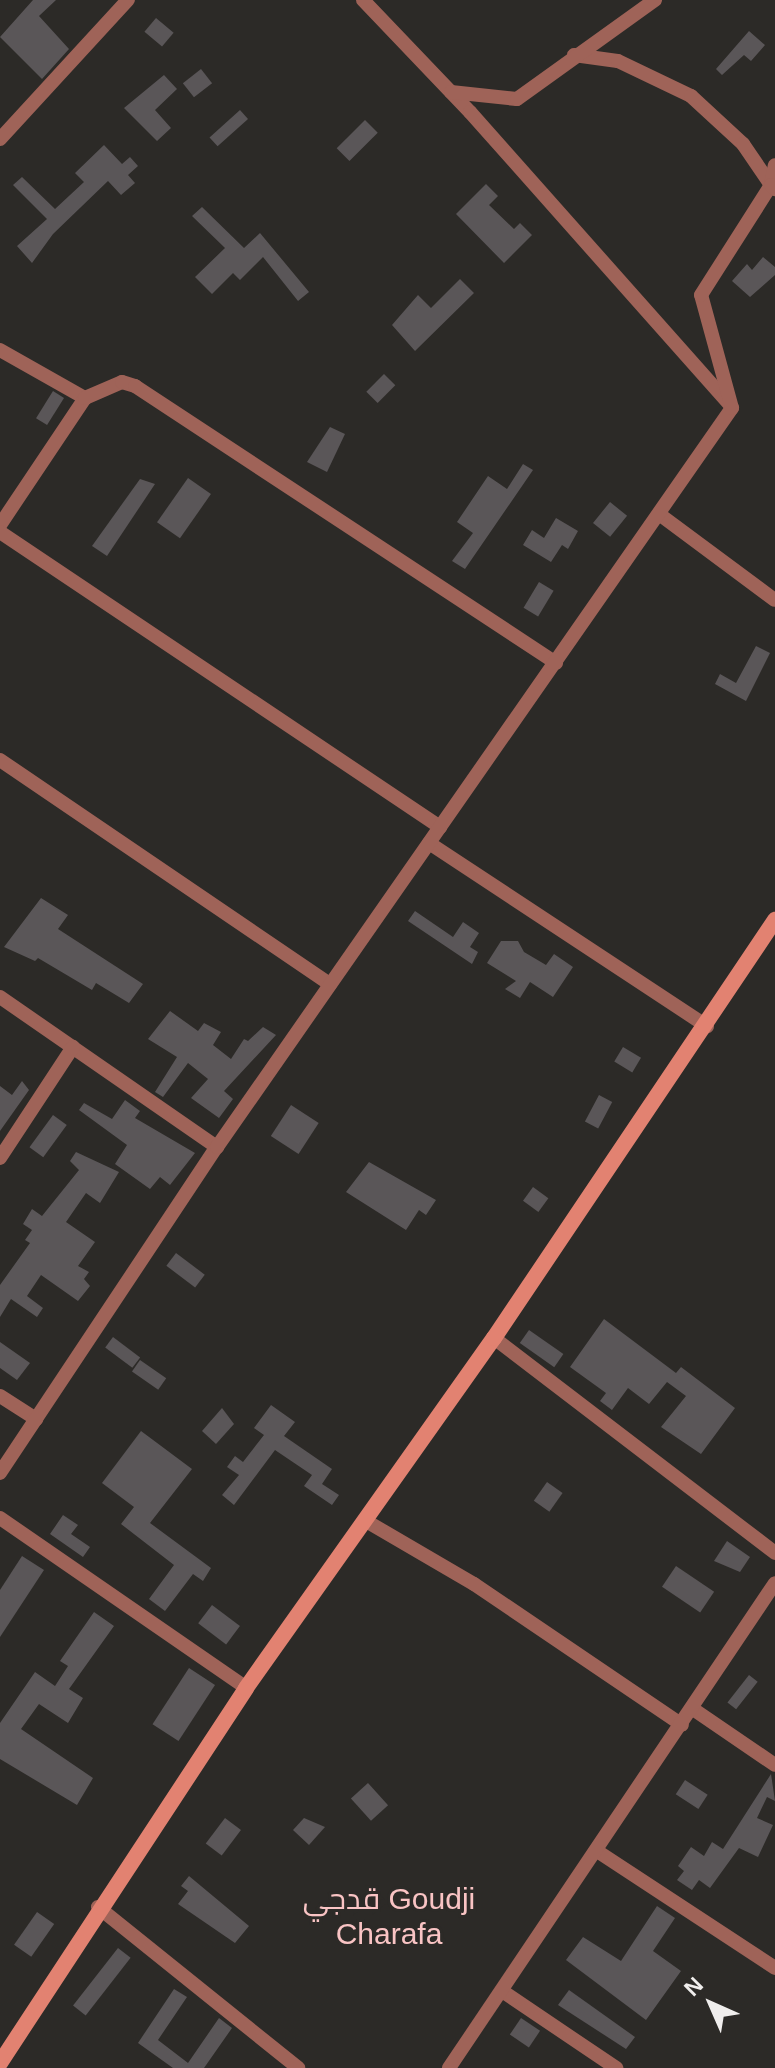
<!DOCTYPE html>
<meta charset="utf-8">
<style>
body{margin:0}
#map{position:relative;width:775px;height:2068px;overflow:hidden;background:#2c2a27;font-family:Helvetica,Cairo,sans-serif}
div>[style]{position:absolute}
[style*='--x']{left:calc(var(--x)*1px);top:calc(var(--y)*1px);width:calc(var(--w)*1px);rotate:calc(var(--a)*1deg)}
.building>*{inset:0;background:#5a5658;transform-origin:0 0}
.street>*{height:14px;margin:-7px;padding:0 7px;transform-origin:7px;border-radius:7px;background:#9f6358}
.secondary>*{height:16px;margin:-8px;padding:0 8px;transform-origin:8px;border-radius:8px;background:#e28271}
span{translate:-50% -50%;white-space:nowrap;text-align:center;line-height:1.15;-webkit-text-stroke:6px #2c2a27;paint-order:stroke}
.neighbourhood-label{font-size:30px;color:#f9c4c4}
.north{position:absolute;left:671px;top:1964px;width:80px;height:80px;-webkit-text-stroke:6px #2c2a27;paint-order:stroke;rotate:315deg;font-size:22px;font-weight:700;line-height:32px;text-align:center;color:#f0eeed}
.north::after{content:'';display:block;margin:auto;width:28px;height:36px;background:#f0eeed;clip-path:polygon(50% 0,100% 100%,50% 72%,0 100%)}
</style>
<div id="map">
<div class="building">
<i style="clip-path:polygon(33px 0,56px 0,39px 16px,69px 49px,42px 79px,0 37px)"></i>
<i style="left:156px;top:18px;width:23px;height:18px;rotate:40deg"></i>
<i style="clip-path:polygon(749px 31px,765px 45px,751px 61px,744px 55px,722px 75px,716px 69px)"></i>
<i style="left:201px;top:69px;width:18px;height:23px;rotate:52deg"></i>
<i style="clip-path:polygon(164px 75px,177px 89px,155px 110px,171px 128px,157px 141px,124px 108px)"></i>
<i style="left:240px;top:110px;width:12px;height:41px;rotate:48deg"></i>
<i style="left:365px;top:120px;width:18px;height:40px;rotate:45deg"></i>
<i style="clip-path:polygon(104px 145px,122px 164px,130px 157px,138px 166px,128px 175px,135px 183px,121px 195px,108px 181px,53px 234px,32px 263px,17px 246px,47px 219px,13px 185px,22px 177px,55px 209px,84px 182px,75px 173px)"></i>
<i style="clip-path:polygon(486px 184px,498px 196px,489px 205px,514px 229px,520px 223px,532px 235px,504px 263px,456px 214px)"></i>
<i style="clip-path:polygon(202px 207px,244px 248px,260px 233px,309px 292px,298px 301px,263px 257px,240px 280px,233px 273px,212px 294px,195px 277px,225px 248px,192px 216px)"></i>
<i style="clip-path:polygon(763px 257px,775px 267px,775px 275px,750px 297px,732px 281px,747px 264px,752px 270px)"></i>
<i style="clip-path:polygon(460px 279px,474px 293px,415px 351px,392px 325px,418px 295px,431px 308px)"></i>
<i style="left:384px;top:374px;width:16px;height:25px;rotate:45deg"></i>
<i style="left:53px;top:391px;width:13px;height:32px;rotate:32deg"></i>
<i style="clip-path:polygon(330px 427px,345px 434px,327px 472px,307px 462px)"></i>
<i style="clip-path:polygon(523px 464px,533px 470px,465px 569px,452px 561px,473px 533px,457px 522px,488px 476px,507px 489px)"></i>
<i style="left:188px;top:478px;width:28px;height:54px;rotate:35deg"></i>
<i style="clip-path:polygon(140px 479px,155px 484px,107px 556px,92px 546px)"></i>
<i style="left:610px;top:502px;width:22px;height:27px;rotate:39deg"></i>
<i style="clip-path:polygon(556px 518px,578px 531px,568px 549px,562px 545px,551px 562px,523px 545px,532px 530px,544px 538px)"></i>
<i style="left:539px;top:582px;width:17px;height:30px;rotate:31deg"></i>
<i style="clip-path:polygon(756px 646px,770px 653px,746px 701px,715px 684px,720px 674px,736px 683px)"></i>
<i style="clip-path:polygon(41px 898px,68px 915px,58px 929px,143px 984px,129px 1003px,96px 983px,92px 990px,38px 958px,35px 961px,4px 947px)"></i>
<i style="clip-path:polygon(415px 911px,453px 937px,463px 922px,479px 933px,470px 947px,478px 952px,472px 964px,408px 921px)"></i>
<i style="clip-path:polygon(501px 941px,518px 941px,524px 952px,546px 965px,554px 954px,573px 967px,553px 997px,530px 982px,520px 998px,505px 989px,516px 981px,487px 963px)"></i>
<i style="clip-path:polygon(170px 1011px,198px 1031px,204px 1023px,221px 1032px,213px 1045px,231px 1059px,244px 1039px,248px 1041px,263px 1027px,276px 1035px,224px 1091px,233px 1099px,219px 1118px,191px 1098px,208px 1079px,188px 1063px,163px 1097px,155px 1092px,177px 1057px,148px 1039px)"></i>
<i style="left:623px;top:1047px;width:21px;height:17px;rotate:31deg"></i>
<i style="clip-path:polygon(22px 1081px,29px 1090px,0 1131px,0 1086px,12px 1095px)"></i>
<i style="left:599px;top:1095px;width:15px;height:30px;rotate:28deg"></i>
<i style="clip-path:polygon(125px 1100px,140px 1111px,135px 1118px,195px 1153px,170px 1185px,160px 1177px,150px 1189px,115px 1164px,127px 1145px,79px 1110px,84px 1103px,112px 1119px)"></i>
<i style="left:291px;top:1105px;width:33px;height:37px;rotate:33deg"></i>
<i style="left:53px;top:1115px;width:17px;height:40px;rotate:36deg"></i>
<i style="clip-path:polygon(76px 1152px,119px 1172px,100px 1203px,86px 1193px,66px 1222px,95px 1242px,78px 1266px,89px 1272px,84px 1279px,90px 1286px,78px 1301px,41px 1275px,27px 1296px,43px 1308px,37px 1317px,11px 1299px,0 1317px,0 1285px,30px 1243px,25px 1240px,32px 1230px,23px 1224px,32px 1209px,42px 1216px,79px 1170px,70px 1161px)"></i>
<i style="clip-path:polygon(369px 1162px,436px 1200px,426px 1215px,419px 1210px,406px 1230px,346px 1192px)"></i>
<i style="left:533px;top:1187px;width:19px;height:17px;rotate:36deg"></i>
<i style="left:176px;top:1253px;width:36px;height:16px;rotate:37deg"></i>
<i style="clip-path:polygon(604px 1319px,676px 1373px,681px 1367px,735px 1408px,701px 1454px,661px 1427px,686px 1396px,667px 1382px,649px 1404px,628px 1388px,612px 1410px,600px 1401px,606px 1393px,570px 1367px)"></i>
<i style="left:529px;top:1330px;width:42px;height:16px;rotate:35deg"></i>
<i style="left:113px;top:1337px;width:34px;height:13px;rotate:37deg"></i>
<i style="clip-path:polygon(0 1342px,30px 1363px,17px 1380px,0 1368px)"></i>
<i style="left:140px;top:1360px;width:32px;height:14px;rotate:35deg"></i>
<i style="clip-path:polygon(271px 1405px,295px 1422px,284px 1436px,332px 1469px,322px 1484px,339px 1495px,332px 1505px,304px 1486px,312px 1475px,275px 1450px,234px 1505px,222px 1495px,239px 1475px,227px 1467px,235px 1456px,243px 1462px,264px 1435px,254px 1428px)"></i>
<i style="clip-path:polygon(222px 1408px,234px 1424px,216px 1444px,202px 1431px)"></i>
<i style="clip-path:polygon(141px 1431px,192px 1469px,150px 1523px,211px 1568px,203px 1581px,193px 1574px,165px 1611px,149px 1599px,174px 1565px,121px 1524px,134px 1507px,102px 1483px)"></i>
<i style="left:547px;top:1482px;width:19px;height:23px;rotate:35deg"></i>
<i style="clip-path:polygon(63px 1515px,78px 1525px,71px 1534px,90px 1547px,83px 1557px,50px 1534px)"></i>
<i style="clip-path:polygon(727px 1541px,750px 1557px,740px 1572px,714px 1561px)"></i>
<i style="clip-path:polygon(22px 1556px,44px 1570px,0 1637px,0 1590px)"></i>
<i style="left:676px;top:1566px;width:46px;height:25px;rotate:34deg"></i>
<i style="left:212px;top:1605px;width:35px;height:23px;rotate:37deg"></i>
<i style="clip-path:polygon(94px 1612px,114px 1626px,69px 1689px,83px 1698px,68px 1723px,39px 1704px,21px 1729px,93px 1778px,77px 1805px,0 1759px,0 1723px,35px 1672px,55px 1686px,68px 1666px,60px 1661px)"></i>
<i style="left:189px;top:1668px;width:31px;height:67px;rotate:33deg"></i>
<i style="left:749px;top:1675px;width:11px;height:35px;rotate:38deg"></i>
<i style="clip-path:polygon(771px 1774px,775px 1801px,767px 1797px,757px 1818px,773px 1825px,758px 1857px,739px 1848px,710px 1888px,699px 1880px,692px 1890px,677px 1880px,684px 1871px,678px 1866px,691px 1847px,704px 1856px,712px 1842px,723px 1849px)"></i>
<i style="left:685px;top:1780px;width:27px;height:17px;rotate:33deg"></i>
<i style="left:368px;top:1783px;width:30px;height:23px;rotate:48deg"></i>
<i style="left:225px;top:1818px;width:20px;height:32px;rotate:37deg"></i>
<i style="clip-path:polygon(304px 1818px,325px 1827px,309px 1845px,293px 1830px)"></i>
<i style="clip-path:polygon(189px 1876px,249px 1926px,235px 1943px,178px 1904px,188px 1891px,181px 1886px)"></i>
<i style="clip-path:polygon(657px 1906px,675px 1918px,653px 1951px,681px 1971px,646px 2020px,566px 1960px,583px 1937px,621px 1961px)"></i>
<i style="left:37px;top:1912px;width:21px;height:40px;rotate:35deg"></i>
<i style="left:118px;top:1948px;width:16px;height:73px;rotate:38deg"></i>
<i style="clip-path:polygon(174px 1989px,187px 1997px,158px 2040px,188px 2063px,219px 2018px,232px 2028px,204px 2068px,173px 2068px,138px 2043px)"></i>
<i style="clip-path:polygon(569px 1990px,635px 2037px,626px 2049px,558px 2005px)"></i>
<i style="left:521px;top:2018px;width:23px;height:20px;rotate:34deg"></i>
</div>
<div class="street">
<i style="--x:363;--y:0;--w:155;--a:46.3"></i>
<i style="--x:470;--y:112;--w:392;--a:48.4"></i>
<i style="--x:574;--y:55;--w:44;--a:7.8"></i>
<i style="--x:618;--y:61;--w:81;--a:25.6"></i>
<i style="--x:691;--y:96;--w:71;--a:42.7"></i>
<i style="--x:743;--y:144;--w:50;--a:55.7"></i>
<i style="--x:771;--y:185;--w:20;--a:-79"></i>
<i style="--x:451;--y:92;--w:66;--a:6.1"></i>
<i style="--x:517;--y:99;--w:170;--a:-35.7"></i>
<i style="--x:0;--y:139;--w:189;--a:-47.4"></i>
<i style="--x:0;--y:350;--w:98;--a:29.5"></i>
<i style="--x:659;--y:514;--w:144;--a:36.6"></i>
<i style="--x:0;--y:525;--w:153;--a:-56.2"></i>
<i style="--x:85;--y:398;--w:40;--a:-23.4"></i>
<i style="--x:122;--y:382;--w:14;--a:17"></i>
<i style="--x:135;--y:386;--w:504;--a:33.34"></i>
<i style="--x:0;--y:532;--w:530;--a:33.84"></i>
<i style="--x:0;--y:760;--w:399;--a:34.2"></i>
<i style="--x:429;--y:843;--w:333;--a:33.4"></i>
<i style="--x:0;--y:997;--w:264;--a:34.7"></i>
<i style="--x:0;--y:1158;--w:133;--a:-56.7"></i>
<i style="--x:494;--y:1338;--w:354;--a:37.4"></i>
<i style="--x:0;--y:1396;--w:43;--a:32.6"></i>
<i style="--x:0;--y:1473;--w:392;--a:-56.4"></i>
<i style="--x:217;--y:1147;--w:901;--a:-55.13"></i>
<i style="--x:732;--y:408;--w:117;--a:-105.3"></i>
<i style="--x:701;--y:295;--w:130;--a:-57.5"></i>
<i style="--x:771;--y:185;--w:6;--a:45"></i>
<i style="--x:0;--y:1518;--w:299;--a:34.6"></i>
<i style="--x:366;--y:1521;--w:125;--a:30.3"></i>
<i style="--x:474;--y:1584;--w:251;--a:34.1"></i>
<i style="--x:693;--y:1709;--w:99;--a:34.3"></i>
<i style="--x:597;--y:1851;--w:213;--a:33.3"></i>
<i style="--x:98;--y:1907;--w:257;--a:38.8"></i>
<i style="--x:502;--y:1991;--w:138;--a:34"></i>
<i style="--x:449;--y:2068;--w:584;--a:-56.09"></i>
</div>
<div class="secondary">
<i style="--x:0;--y:2063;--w:448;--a:-56.7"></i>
<i style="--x:246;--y:1688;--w:429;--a:-54.7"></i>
<i style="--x:494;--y:1338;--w:504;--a:-56.09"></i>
</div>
<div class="neighbourhood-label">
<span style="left:389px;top:1916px">قدجي Goudji<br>Charafa</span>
</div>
<div class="north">N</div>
</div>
